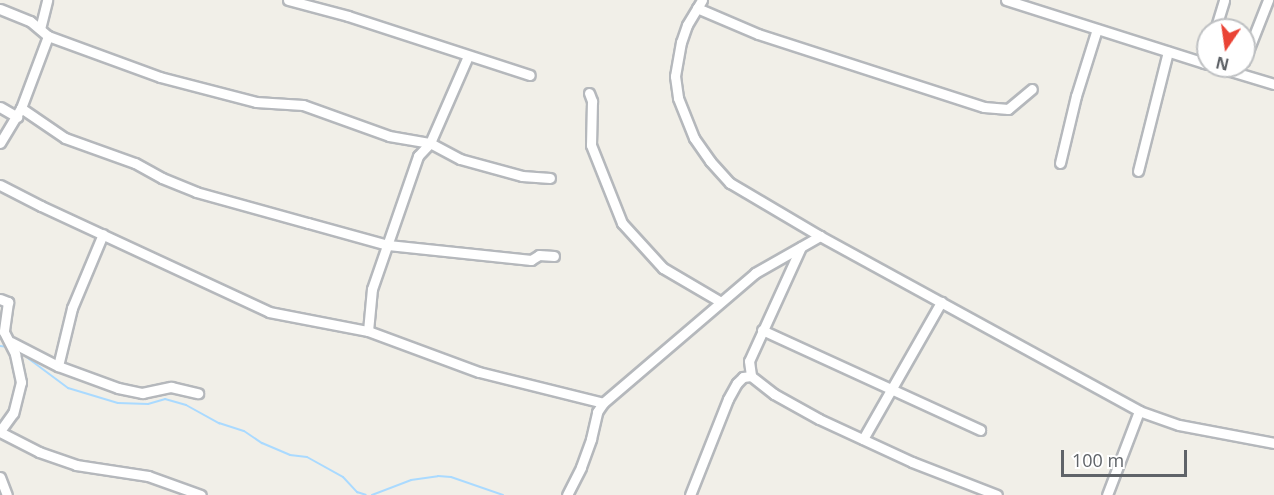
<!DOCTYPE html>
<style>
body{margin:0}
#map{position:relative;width:1274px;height:495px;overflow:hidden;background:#f1efe8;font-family:"Open Sans",sans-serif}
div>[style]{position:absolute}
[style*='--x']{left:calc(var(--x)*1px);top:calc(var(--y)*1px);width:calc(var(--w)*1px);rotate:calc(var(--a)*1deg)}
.stream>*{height:2px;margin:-1px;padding:0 1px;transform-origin:1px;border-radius:1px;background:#aadaff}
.roads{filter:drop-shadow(2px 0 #b5b8bc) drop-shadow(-2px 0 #b5b8bc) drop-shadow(0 2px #b5b8bc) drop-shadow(0 -2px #b5b8bc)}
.minor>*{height:9px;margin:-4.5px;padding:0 4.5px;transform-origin:4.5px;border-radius:4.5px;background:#fff}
span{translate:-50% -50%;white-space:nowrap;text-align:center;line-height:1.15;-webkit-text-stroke:4.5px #fff;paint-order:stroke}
.north{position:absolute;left:1196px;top:18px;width:60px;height:60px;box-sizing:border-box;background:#fff;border:2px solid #bfc1c3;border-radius:50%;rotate:193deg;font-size:16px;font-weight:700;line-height:24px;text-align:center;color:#5f6368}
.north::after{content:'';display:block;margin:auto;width:21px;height:27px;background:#ea4335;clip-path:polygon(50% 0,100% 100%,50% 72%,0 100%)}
.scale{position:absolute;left:1061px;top:450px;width:126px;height:27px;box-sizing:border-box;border:3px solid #5f6368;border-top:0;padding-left:8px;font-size:18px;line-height:21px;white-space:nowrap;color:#5f6368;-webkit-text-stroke:4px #fff;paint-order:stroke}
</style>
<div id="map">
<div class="stream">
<i style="--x:0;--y:346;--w:9;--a:6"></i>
<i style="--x:17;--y:350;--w:64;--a:36.7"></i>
<i style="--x:68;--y:388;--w:52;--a:16.7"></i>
<i style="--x:118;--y:403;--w:30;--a:2"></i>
<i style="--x:148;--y:404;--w:18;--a:-16"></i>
<i style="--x:165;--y:399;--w:22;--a:16"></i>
<i style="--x:186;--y:405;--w:38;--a:29"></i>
<i style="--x:219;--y:423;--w:26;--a:18"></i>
<i style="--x:244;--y:431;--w:22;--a:34"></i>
<i style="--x:262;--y:443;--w:30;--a:23"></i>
<i style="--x:290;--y:455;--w:17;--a:7"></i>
<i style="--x:307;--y:457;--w:41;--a:29.1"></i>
<i style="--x:343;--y:477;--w:21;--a:47"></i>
<i style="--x:357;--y:492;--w:9;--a:18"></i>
<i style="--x:372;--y:495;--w:42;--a:-21"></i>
<i style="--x:411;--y:480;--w:27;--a:-8"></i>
<i style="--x:438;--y:476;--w:13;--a:4"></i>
<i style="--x:451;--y:477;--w:55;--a:19.1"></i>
</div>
<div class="roads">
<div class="minor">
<i style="--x:288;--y:0;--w:62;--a:14.9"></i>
<i style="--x:348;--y:16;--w:191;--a:18"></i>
<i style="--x:702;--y:0;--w:29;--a:121"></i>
<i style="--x:687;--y:25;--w:18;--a:109"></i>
<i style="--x:681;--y:42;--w:35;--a:100"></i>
<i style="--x:675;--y:76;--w:22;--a:82"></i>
<i style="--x:678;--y:98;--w:43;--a:68.2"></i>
<i style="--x:694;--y:138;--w:28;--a:55"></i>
<i style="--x:710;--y:161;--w:30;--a:48"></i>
<i style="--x:730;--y:183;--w:104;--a:30.5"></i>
<i style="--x:820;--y:236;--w:364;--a:28.7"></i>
<i style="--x:1139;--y:411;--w:42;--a:19.3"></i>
<i style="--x:1179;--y:425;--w:97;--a:10.7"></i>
<i style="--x:1006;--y:0;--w:212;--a:17.6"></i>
<i style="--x:697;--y:8;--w:66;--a:23.1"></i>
<i style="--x:758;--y:34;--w:237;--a:17.9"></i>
<i style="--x:984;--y:107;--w:24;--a:5"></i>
<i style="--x:1008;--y:109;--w:31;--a:-40"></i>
<i style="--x:0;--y:9;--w:32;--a:22"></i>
<i style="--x:30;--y:21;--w:23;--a:40"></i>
<i style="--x:40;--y:29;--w:30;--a:-76"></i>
<i style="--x:1215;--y:30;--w:31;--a:-73"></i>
<i style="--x:1244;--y:61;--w:66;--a:-68.5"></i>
<i style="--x:1204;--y:63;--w:13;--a:-72"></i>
<i style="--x:1214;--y:66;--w:63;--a:16.7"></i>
<i style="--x:589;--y:93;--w:9;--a:69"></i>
<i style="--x:592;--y:101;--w:44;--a:91.3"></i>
<i style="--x:591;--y:145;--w:84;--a:68.3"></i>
<i style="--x:622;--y:223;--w:61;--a:47.7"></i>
<i style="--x:663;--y:268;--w:65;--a:30.5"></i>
<i style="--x:0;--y:107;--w:20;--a:30"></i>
<i style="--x:21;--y:108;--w:53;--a:34.3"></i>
<i style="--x:65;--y:138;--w:74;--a:19.7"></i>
<i style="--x:135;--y:163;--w:31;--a:29"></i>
<i style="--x:162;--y:178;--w:37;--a:22"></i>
<i style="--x:196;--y:192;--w:116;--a:15.5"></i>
<i style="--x:308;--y:223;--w:83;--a:15.4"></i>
<i style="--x:388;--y:245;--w:144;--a:6"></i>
<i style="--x:531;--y:260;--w:9;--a:-32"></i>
<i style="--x:539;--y:255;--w:15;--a:4"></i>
<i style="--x:0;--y:143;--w:41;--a:-59"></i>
<i style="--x:21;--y:108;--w:77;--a:-69.4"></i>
<i style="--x:48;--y:36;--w:119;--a:20.1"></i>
<i style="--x:160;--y:77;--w:99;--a:14.6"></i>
<i style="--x:256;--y:102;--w:47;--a:3.7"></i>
<i style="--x:303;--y:105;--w:91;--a:19.8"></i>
<i style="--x:389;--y:136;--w:42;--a:9.7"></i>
<i style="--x:430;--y:143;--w:95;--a:-66.4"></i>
<i style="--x:1060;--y:163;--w:69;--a:-76.6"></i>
<i style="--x:1076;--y:96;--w:70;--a:-72.6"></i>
<i style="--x:1138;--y:171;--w:123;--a:-75.9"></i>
<i style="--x:0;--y:185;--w:46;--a:27.1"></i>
<i style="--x:41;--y:206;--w:251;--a:24.9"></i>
<i style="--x:269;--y:312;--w:101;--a:10.9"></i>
<i style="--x:368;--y:331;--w:118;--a:20.3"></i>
<i style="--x:479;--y:372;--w:128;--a:14"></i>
<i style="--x:801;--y:247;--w:125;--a:114.5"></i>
<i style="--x:749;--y:361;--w:15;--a:82"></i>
<i style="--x:751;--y:376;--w:29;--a:38"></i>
<i style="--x:774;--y:394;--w:51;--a:29.1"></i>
<i style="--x:819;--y:419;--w:102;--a:24.8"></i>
<i style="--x:912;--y:462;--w:91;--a:21.2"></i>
<i style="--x:0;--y:299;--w:9;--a:21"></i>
<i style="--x:8;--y:302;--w:30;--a:98"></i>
<i style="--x:4;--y:332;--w:25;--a:63"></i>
<i style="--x:15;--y:354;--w:29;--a:78"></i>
<i style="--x:21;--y:382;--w:32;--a:104"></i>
<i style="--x:13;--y:413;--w:22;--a:126"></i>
<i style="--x:762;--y:330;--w:240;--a:24.6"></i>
<i style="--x:368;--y:331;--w:42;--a:-84.6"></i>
<i style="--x:372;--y:289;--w:141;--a:-70.9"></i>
<i style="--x:418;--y:156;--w:18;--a:-47"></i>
<i style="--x:430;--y:143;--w:34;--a:28"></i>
<i style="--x:460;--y:159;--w:64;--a:15.3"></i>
<i style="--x:522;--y:176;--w:28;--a:4"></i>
<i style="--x:11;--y:342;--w:53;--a:27.1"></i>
<i style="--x:58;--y:366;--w:64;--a:20.1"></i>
<i style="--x:118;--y:388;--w:25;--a:12"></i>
<i style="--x:142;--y:393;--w:30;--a:-12"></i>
<i style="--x:171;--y:387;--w:28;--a:13"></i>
<i style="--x:58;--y:366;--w:60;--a:-76.4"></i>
<i style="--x:72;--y:308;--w:80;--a:-67.3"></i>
<i style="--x:0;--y:432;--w:44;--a:27.1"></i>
<i style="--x:39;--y:452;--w:39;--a:19"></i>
<i style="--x:76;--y:465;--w:73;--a:8.7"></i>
<i style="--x:148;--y:476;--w:56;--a:19.7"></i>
<i style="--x:863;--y:439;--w:158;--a:-60.3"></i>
<i style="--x:0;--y:477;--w:19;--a:69"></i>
<i style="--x:567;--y:495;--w:31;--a:-63"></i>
<i style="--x:581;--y:467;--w:30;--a:-70"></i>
<i style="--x:591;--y:439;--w:28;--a:-77"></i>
<i style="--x:597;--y:412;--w:11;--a:-56"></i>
<i style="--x:603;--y:403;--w:200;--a:-40.5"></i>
<i style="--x:755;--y:273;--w:75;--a:-29.6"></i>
<i style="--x:690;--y:495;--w:103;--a:-68.4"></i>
<i style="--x:728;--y:399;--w:18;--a:-61"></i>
<i style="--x:737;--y:383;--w:8;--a:-45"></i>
<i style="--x:743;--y:377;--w:8;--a:-7"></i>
<i style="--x:1107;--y:495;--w:90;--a:-69.1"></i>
</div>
</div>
<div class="north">N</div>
<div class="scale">100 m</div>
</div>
